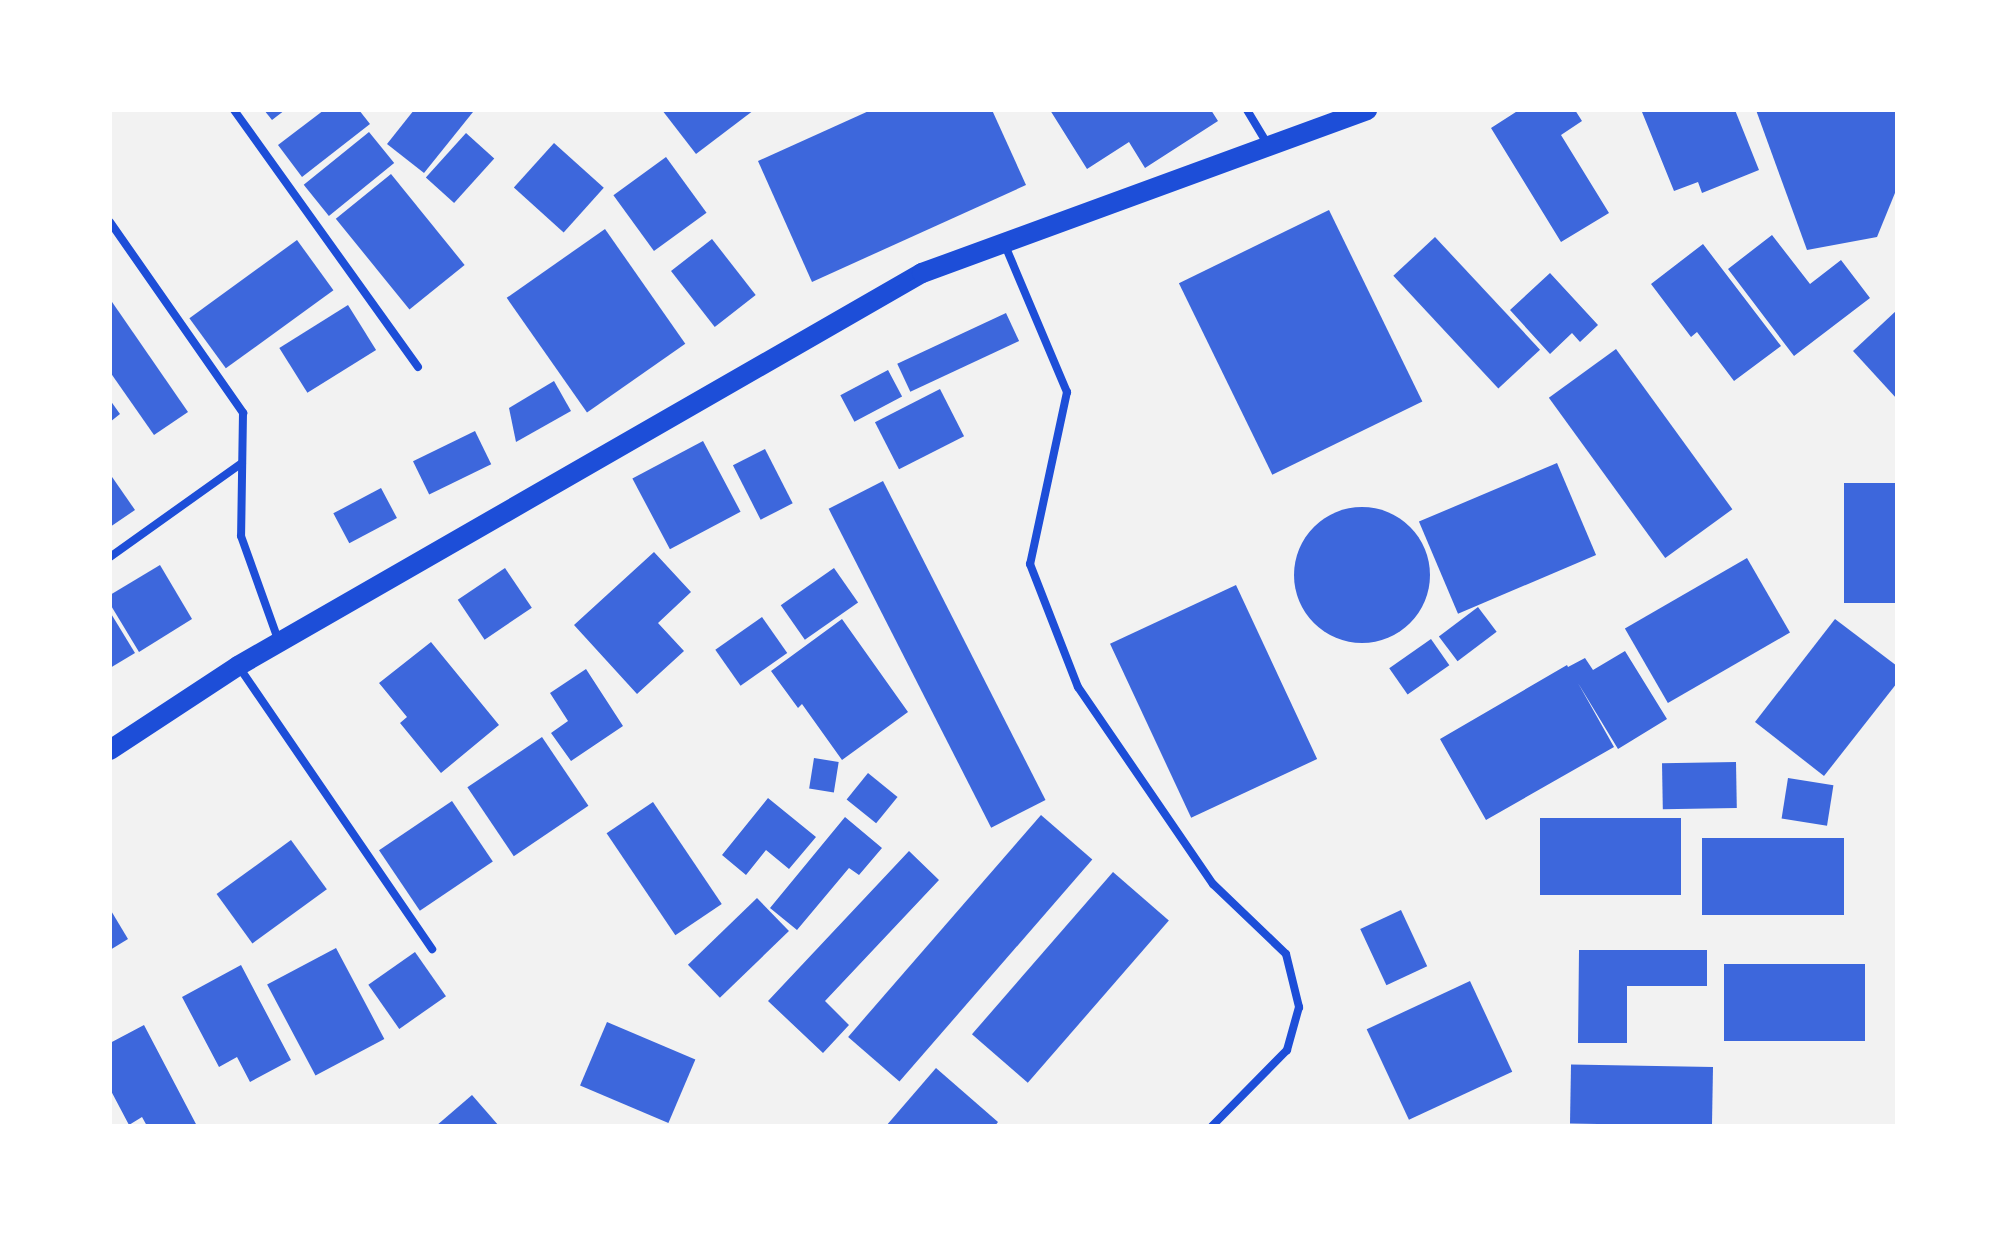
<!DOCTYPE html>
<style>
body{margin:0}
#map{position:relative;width:2007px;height:1236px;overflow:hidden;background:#f2f2f2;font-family:"PT Sans Narrow",sans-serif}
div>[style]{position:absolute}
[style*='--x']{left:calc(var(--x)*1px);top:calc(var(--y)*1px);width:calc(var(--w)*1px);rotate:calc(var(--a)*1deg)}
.building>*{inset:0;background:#3d67dc;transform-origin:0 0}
.round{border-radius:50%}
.minor>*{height:8px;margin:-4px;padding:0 4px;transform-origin:4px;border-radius:4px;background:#1d4ed8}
.primary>*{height:20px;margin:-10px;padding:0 10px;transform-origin:10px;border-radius:10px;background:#1d4ed8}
span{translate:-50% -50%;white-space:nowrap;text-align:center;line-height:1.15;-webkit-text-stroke:6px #fff;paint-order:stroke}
.frame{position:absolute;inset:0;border:112px solid #fff;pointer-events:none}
</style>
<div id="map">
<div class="building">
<i style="clip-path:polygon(264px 110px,285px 110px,272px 120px)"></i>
<i style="clip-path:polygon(324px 110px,359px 110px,370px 124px,302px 177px,278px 145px)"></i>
<i style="clip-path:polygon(414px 110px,473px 112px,424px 173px,387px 144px)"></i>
<i style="clip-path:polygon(662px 110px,754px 110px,696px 154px)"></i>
<i style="clip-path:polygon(871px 110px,992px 110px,1026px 185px,812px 282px,758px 161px)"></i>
<i style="clip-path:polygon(1050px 110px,1211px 110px,1218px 121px,1145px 168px,1129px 142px,1087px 169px)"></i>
<i style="clip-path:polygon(1519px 110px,1575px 110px,1582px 121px,1561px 135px,1609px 213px,1561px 242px,1491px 128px)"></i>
<i style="clip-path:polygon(1647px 110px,1735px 110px,1759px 170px,1702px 193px,1698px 182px,1674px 191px,1642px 112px)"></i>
<i style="clip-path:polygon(1756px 110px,1897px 110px,1897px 188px,1877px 237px,1807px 250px)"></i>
<i style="left:369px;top:132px;width:40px;height:84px;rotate:51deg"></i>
<i style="left:466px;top:133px;width:38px;height:60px;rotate:42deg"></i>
<i style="left:554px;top:143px;width:67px;height:60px;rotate:42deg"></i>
<i style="left:666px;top:157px;width:69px;height:65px;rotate:54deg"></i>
<i style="left:391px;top:174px;width:117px;height:71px;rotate:51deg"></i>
<i style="left:1329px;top:210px;width:213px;height:167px;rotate:64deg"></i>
<i style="left:605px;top:229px;width:140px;height:120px;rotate:55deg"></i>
<i style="clip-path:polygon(1772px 235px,1810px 284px,1841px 260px,1870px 298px,1794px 356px,1728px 269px)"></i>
<i style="left:1435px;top:237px;width:154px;height:57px;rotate:47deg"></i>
<i style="left:712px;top:239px;width:71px;height:52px;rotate:52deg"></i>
<i style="left:297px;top:240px;width:62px;height:133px;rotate:54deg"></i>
<i style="clip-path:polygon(1703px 244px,1781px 346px,1734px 381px,1697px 332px,1691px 337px,1651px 284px)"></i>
<i style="clip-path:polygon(1550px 273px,1598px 325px,1580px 342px,1572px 333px,1550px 354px,1510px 310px)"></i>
<i style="clip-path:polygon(110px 299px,188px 412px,154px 435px,110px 372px)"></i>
<i style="left:348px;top:305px;width:53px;height:81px;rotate:58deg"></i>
<i style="clip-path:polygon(1897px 310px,1897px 399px,1853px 351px)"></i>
<i style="left:1006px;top:313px;width:31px;height:120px;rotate:65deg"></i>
<i style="left:1616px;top:349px;width:198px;height:83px;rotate:54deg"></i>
<i style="left:888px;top:370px;width:30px;height:54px;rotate:62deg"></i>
<i style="clip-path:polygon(554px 381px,571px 411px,516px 442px,509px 408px)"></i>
<i style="left:940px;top:389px;width:53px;height:73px;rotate:63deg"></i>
<i style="clip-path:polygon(110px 400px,120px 414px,110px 422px)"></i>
<i style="left:475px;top:431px;width:37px;height:69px;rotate:64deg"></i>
<i style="left:703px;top:441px;width:80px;height:80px;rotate:62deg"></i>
<i style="left:765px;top:449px;width:61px;height:36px;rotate:63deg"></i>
<i style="left:1557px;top:463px;width:100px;height:150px;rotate:67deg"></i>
<i style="clip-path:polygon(110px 474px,135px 510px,110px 527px)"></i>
<i style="left:883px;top:481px;width:358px;height:61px;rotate:63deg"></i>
<i style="left:1897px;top:483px;width:120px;height:53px;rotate:90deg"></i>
<i style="left:381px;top:488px;width:34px;height:54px;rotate:62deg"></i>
<i class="round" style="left:1294px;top:507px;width:136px;height:136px"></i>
<i style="clip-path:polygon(654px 552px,691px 592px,658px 623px,684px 651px,637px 694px,574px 625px)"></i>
<i style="left:1747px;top:558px;width:86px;height:141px;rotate:60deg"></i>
<i style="clip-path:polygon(160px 565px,192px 619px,139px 652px,110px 604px,110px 595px)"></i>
<i style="left:505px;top:568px;width:48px;height:57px;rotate:56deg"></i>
<i style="left:834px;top:568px;width:42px;height:65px;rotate:55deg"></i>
<i style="left:1236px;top:585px;width:192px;height:139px;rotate:65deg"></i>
<i style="left:1478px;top:607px;width:31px;height:49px;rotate:53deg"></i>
<i style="clip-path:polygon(110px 612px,135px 653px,110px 668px)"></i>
<i style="left:762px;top:617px;width:44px;height:57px;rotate:55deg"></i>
<i style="clip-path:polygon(842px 619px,908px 712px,842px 760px,802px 704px,798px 708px,771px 671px)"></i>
<i style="clip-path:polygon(1835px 619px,1897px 666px,1897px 683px,1824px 776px,1755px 722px)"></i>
<i style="left:1431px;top:639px;width:32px;height:51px;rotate:55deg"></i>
<i style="clip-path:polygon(431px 642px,499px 725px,441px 773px,400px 723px,407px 717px,379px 683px)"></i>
<i style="clip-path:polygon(1625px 651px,1667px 719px,1618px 749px,1578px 683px,1614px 747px,1486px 820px,1440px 739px,1567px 665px,1568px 667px,1585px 658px,1593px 670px)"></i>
<i style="clip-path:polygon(586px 669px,623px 726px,571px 761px,551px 733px,568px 721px,550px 693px)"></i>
<i style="left:542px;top:737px;width:83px;height:90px;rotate:56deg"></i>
<i style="left:814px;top:758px;width:25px;height:31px;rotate:9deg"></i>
<i style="left:1736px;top:762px;width:46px;height:74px;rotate:89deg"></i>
<i style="left:868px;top:773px;width:38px;height:34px;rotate:39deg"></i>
<i style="left:1788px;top:778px;width:46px;height:41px;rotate:9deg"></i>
<i style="clip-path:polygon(768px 798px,816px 837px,789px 869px,766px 850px,746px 875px,722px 855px)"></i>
<i style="left:452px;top:801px;width:73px;height:88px;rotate:56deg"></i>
<i style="left:653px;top:802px;width:123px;height:56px;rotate:56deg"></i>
<i style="left:1041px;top:815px;width:68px;height:294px;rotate:41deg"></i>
<i style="clip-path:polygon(845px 817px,882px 848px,859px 875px,849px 868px,797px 930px,770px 908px)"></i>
<i style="left:1540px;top:818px;width:141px;height:77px"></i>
<i style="left:1702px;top:838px;width:142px;height:77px"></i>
<i style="left:291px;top:840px;width:61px;height:92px;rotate:54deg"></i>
<i style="clip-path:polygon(909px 851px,939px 880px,825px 1001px,849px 1025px,823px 1053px,768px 1001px)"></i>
<i style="left:1113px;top:872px;width:74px;height:215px;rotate:41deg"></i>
<i style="left:757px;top:898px;width:46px;height:96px;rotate:46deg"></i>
<i style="clip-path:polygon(110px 909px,128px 939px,110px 950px)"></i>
<i style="left:1401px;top:910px;width:62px;height:45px;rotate:65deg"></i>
<i style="left:336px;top:948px;width:103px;height:78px;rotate:62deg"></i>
<i style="clip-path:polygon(1579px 950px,1707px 950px,1707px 986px,1627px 986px,1627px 1043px,1578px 1043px)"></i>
<i style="left:415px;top:952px;width:54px;height:57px;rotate:55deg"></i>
<i style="left:1724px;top:964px;width:141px;height:77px"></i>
<i style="clip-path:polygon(241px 965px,291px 1060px,250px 1082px,237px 1057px,219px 1067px,182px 997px)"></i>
<i style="left:1470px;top:981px;width:100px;height:114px;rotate:65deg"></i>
<i style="left:607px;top:1022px;width:96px;height:69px;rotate:23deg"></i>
<i style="clip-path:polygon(144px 1025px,197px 1126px,147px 1126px,142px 1117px,129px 1125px,110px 1089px,110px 1043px)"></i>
<i style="left:1713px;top:1067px;width:59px;height:142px;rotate:91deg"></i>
<i style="clip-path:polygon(936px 1068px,998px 1122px,995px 1126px,886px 1126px)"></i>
<i style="clip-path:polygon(472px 1095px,499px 1126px,436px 1126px)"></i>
</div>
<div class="minor">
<i style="--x:234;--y:110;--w:316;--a:54.4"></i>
<i style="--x:1247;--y:110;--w:41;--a:59"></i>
<i style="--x:110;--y:222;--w:233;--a:55.1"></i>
<i style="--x:243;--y:413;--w:123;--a:90.9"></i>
<i style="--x:241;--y:536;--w:113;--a:70.3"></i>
<i style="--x:1004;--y:243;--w:162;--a:67.1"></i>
<i style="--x:1067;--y:392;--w:176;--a:102.1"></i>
<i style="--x:1030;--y:564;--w:132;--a:68.7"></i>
<i style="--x:1078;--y:687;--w:239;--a:55.6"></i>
<i style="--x:1213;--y:884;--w:101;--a:43.8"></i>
<i style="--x:1286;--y:954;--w:55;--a:76.2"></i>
<i style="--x:1299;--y:1007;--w:45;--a:105.6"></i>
<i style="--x:1287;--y:1050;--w:107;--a:134.6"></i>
<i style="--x:110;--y:557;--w:162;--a:-35.5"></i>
<i style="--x:239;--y:667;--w:342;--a:55.6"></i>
</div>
<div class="primary">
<i style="--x:110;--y:750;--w:153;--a:-33.3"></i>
<i style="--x:238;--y:666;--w:789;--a:-29.88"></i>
<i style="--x:922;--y:273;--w:474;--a:-20.1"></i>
</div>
<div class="frame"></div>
</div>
